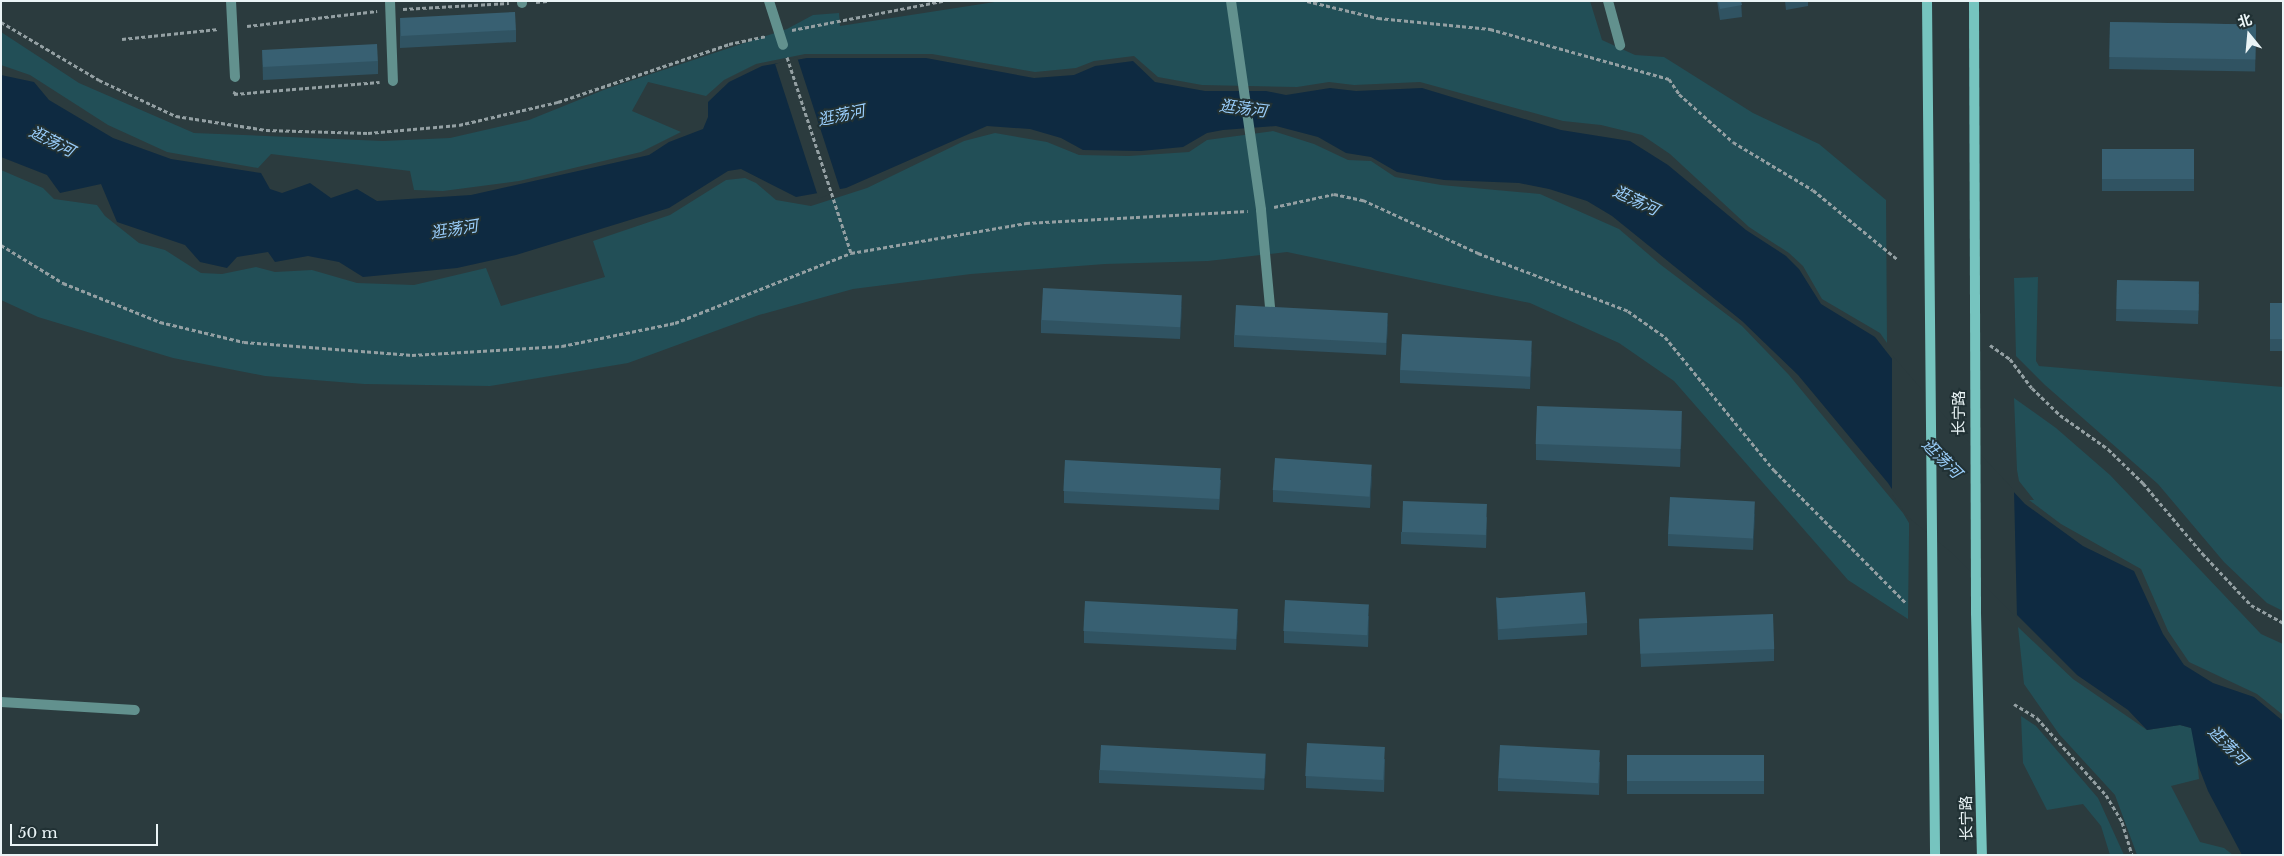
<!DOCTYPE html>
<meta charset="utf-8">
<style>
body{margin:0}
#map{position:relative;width:2284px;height:856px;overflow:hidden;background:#2b3b3e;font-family:"Libre Baskerville","Noto Sans SC",serif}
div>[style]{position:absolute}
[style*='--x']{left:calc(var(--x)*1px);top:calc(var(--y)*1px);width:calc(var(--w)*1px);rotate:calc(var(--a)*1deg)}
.green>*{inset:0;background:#224f57}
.water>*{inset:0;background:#0e2a41}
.pier>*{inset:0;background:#2b3b3e;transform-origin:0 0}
.path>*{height:3px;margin-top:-1.5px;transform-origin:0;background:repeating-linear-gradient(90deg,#94a0a3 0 4px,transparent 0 6.5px)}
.lane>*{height:10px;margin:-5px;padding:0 5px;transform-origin:5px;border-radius:5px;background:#62918e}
.street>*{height:10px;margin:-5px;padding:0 5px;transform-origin:5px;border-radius:5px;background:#62918e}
.secondary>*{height:10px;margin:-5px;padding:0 5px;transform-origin:5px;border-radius:5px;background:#76c4bf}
.wall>*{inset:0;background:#305362;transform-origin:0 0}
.shaded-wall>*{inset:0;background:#274350}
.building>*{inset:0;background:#386072;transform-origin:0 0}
span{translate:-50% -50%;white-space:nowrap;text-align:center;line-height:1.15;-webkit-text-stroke:4px #213134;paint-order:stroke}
.street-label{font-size:15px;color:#eaf4f6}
.water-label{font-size:16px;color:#9acefb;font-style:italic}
.frame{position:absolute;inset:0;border:2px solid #eaf4f6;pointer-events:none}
.north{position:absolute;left:2224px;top:10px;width:50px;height:50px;-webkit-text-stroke:4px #213134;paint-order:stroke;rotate:343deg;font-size:14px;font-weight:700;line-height:20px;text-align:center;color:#eaf4f6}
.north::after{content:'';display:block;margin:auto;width:18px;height:22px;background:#eaf4f6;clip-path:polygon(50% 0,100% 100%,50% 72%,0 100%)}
.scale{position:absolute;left:10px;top:824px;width:148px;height:22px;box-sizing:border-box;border:2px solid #eaf4f6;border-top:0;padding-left:6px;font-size:15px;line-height:18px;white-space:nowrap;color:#eaf4f6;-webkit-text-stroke:4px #213134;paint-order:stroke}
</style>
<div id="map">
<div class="green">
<i style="clip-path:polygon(1001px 1px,1590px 1px,1602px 40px,1635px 55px,1664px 57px,1753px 113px,1819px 144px,1886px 200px,1887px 343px,1880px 333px,1822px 299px,1803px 266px,1789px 253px,1749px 227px,1670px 154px,1642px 135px,1601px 125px,1563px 121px,1420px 82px,1354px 85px,1329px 82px,1297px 87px,1202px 85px,1158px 77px,1134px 56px,1094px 61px,1076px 68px,1035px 72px,932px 54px,805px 54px,756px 64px,724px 80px,706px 96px,648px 82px,632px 111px,681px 132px,641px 152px,519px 181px,443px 191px,414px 190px,410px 171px,271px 154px,258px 168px,167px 152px,108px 125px,30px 75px,1px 65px,1px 32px,79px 83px,194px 133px,383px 141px,450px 138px,529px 120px,606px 89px,787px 29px,813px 15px,839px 13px,840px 26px)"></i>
<i style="clip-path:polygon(1273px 131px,1314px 144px,1348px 160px,1371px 161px,1395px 177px,1441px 185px,1540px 194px,1619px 229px,1661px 265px,1742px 326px,1789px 375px,1903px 513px,1909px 523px,1909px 534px,1908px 619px,1848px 580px,1674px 381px,1619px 343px,1530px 303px,1287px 252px,1208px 261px,1105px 264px,971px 274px,853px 289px,759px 315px,628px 363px,490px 386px,364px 384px,265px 376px,173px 358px,38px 317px,1px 300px,1px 170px,43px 188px,54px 199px,97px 205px,105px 216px,139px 243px,165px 250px,201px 273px,222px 274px,256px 267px,275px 272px,312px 270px,357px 283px,414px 285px,486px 268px,501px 306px,605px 277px,593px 241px,670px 215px,726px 180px,745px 178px,756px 183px,776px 200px,811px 206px,867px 188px,964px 141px,995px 133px,1047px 142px,1079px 155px,1129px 156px,1189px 152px,1207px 140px)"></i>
<i style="clip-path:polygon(2038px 277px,2036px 361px,2039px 366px,2283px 387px,2283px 611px,2267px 603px,2224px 562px,2158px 484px,2045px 385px,2016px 356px,2014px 278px)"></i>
<i style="clip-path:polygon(2014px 398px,2056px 428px,2110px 475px,2261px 634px,2283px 644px,2283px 715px,2257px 694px,2189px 662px,2168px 631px,2141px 569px,2061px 524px,2029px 500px,2034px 500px,2019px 481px,2017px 470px)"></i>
<i style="clip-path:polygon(2018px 627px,2073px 679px,2147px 730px,2180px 725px,2191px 728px,2195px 735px,2199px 779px,2171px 786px,2200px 842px,2224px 848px,2233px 855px,2137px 855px,2115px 795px,2059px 734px,2024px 684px)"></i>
<i style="clip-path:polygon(2021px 716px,2036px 726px,2098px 798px,2124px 855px,2110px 855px,2101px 826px,2083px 804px,2047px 810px,2023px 763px)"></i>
</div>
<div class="water">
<i style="clip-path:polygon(807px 58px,926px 58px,1034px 78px,1074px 75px,1095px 66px,1133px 61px,1155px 82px,1205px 91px,1266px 91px,1286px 95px,1330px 88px,1356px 91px,1422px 88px,1561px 130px,1630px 141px,1668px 165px,1746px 230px,1786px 256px,1799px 269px,1821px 304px,1875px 337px,1904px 374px,2025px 504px,2083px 546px,2134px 571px,2163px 634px,2184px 665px,2213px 683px,2254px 697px,2283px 721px,2283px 855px,2242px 855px,2208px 791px,2198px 765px,2191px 728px,2180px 725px,2147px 730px,2128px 710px,2077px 675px,1953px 551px,1909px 515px,1888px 483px,1798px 375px,1742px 321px,1612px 216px,1587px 201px,1549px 189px,1519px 183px,1444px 180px,1397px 172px,1371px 157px,1346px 153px,1318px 137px,1276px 126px,1223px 130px,1207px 133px,1183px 147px,1141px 151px,1083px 150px,1061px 138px,1030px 129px,987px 126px,846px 188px,796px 197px,741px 169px,728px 171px,669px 208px,516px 255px,457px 268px,363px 277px,339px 262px,308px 256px,275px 262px,268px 252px,237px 257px,227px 268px,200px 262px,185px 245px,117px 222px,101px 184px,60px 193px,47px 175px,1px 157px,1px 75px,34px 82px,49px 100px,113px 138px,171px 159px,261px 173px,270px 189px,282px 193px,310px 183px,331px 198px,357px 189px,377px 201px,471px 195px,649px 155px,669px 142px,703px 129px,708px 117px,708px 102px,729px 82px,762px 66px)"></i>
</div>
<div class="pier">
<i style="left:797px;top:57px;width:141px;height:23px;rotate:72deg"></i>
<i style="clip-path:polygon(1892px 355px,1949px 421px,2014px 490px,2017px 618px,1952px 553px,1908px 517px,1892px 494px)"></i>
</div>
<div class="path">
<i style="--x:1307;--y:1;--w:73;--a:13.5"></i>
<i style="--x:1378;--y:18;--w:113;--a:5.6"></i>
<i style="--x:1490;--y:29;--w:186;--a:15.6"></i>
<i style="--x:1669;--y:79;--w:18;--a:56"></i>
<i style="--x:1679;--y:94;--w:72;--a:41.6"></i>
<i style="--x:1733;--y:142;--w:93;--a:31"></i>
<i style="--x:1813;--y:190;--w:109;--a:39.4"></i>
<i style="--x:536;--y:2;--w:11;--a:-5"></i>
<i style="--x:403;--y:9;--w:106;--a:-3.2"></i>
<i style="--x:1;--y:22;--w:114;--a:30.6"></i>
<i style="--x:99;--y:80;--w:85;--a:25.1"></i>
<i style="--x:176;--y:116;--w:91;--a:8.8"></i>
<i style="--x:266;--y:130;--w:102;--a:1.7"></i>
<i style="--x:368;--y:133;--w:91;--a:-5"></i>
<i style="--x:459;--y:125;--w:102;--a:-13.1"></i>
<i style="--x:558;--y:102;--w:181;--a:-18.7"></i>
<i style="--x:729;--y:44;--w:38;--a:-12"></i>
<i style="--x:247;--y:26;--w:131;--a:-6.6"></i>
<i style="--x:792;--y:30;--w:154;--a:-10.9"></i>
<i style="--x:122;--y:39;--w:97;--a:-5.9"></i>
<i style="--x:787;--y:57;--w:206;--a:71.9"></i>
<i style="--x:235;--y:91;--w:3;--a:108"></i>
<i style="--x:234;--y:94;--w:146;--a:-4.7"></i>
<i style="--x:1274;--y:207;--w:61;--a:-12.2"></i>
<i style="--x:1334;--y:194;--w:30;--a:12"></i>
<i style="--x:1363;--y:200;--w:127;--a:24.7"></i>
<i style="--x:1478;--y:253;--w:161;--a:21.1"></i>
<i style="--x:1628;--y:311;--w:45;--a:35.1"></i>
<i style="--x:1665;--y:337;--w:172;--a:50.7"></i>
<i style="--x:1774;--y:470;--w:187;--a:45.2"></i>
<i style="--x:1;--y:245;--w:73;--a:31.5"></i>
<i style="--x:63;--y:283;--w:105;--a:21.9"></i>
<i style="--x:160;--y:322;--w:86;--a:13.4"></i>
<i style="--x:244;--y:342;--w:169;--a:4.4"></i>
<i style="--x:412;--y:355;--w:150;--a:-3.4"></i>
<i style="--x:562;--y:346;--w:115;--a:-11.5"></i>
<i style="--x:675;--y:323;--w:189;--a:-21.7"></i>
<i style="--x:851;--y:253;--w:178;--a:-9.7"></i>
<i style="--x:1026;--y:223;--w:222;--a:-3.1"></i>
<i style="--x:1990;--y:345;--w:24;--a:35"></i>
<i style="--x:2010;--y:359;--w:36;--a:53"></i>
<i style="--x:2032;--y:388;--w:39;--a:44"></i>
<i style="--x:2060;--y:415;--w:59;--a:35.3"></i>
<i style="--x:2108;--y:449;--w:49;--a:44.2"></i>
<i style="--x:2143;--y:483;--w:92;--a:49.9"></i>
<i style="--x:2202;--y:553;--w:71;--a:46.7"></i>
<i style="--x:2251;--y:605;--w:37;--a:29"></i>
<i style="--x:2014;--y:704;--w:27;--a:31"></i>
<i style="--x:2037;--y:718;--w:103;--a:48.1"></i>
<i style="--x:2106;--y:795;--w:31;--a:59"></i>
<i style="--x:2122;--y:822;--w:34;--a:73"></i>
</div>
<div class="lane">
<i style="--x:1;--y:702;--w:134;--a:3.4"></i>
</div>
<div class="street">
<i style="--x:231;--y:1;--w:76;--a:87"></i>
<i style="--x:390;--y:1;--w:80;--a:87.9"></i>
<i style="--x:522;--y:1;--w:2;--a:90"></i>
<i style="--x:769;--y:1;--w:46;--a:72.3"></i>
<i style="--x:1231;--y:1;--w:211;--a:81.8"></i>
<i style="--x:1261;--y:210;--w:97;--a:84.7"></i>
<i style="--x:1608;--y:1;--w:46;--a:74.7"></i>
</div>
<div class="secondary">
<i style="--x:1927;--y:1;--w:854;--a:89.46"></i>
<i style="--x:1974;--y:1;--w:612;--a:89.81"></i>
<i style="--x:1976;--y:613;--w:242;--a:88.6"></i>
</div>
<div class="wall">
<i style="clip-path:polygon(1717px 1px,1741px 1px,1742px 17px,1720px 20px)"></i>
<i style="clip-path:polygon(1785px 1px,1808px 1px,1808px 6px,1786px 10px)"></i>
<i style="clip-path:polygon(400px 18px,516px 30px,516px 42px,400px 48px)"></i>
<i style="left:2110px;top:22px;width:146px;height:47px;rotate:1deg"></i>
<i style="clip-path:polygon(262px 50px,378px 61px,378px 74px,263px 80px)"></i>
<i style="left:2194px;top:149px;width:42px;height:92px;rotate:90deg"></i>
<i style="clip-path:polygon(2117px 280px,2199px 294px,2198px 324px,2116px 321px)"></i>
<i style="left:2270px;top:303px;width:13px;height:48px"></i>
<i style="clip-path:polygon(1182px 307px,1180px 339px,1041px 333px,1041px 320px)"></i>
<i style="clip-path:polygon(1388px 324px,1386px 355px,1234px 347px,1234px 335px)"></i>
<i style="clip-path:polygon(1532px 352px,1530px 389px,1400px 383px,1400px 370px)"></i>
<i style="clip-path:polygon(1682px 428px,1680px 467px,1536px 460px,1536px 444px)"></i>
<i style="clip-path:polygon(1372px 476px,1370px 508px,1273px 502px,1273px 490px)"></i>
<i style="clip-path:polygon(1221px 480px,1219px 510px,1064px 503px,1064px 491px)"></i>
<i style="clip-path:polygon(1755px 514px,1753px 550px,1668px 546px,1668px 534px)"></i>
<i style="clip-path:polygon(1487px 517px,1486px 548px,1401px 544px,1401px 532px)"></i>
<i style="clip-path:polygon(1496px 597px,1587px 623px,1587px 635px,1498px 640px)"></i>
<i style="clip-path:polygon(1369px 616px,1368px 647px,1284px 643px,1284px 631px)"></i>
<i style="clip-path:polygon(1639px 620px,1774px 649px,1774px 661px,1641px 667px)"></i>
<i style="clip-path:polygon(1238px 621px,1236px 650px,1084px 643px,1084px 631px)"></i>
<i style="left:1764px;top:755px;width:39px;height:137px;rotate:90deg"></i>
<i style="clip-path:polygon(1385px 759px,1384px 792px,1306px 788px,1306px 776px)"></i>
<i style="clip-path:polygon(1600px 762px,1599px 795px,1498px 791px,1498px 778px)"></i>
<i style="clip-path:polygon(1266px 765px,1264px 790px,1099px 783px,1099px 770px)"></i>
</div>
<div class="shaded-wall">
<i style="clip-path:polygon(1182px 295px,1182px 307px,1180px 339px,1180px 327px)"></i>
<i style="clip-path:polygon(1388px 312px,1388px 324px,1386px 355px,1386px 342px)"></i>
<i style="clip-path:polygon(1532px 340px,1532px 352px,1530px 389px,1530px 377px)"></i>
<i style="clip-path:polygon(1682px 412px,1682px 428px,1680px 467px,1680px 451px)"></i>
<i style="clip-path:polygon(1372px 464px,1372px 476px,1370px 508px,1370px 496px)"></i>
<i style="clip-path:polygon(1755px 501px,1755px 514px,1753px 550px,1753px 538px)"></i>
<i style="clip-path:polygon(1369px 604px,1369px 616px,1368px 647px,1368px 635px)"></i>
<i style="clip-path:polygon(1238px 608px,1238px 621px,1236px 650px,1236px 638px)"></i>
<i style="clip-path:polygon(1266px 753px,1266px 765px,1264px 790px,1264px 778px)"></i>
</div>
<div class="building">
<i style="clip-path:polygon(1718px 1px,1741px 1px,1742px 5px,1720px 9px)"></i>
<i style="left:515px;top:12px;width:18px;height:115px;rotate:87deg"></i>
<i style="left:2110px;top:22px;width:146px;height:35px;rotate:1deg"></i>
<i style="left:377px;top:44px;width:17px;height:115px;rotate:87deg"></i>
<i style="left:2194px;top:149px;width:30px;height:92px;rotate:90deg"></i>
<i style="left:2117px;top:280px;width:82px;height:29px;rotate:1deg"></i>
<i style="left:1043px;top:288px;width:139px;height:32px;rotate:3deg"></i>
<i style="left:2270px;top:303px;width:13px;height:36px"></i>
<i style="left:1236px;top:305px;width:152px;height:30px;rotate:3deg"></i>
<i style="left:1402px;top:334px;width:130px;height:36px;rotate:3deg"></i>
<i style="left:1537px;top:406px;width:145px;height:38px;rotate:2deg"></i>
<i style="left:1275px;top:458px;width:97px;height:32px;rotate:4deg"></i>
<i style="left:1065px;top:460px;width:156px;height:31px;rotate:3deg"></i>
<i style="left:1670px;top:497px;width:85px;height:37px;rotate:3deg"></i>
<i style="left:1403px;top:501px;width:84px;height:31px;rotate:2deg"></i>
<i style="left:1585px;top:592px;width:31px;height:89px;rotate:86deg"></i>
<i style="left:1285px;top:600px;width:84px;height:31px;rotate:3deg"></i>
<i style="left:1085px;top:601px;width:153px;height:30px;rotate:3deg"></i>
<i style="left:1773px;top:614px;width:35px;height:134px;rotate:88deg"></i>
<i style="left:1307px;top:743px;width:78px;height:33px;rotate:3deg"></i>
<i style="left:1101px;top:745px;width:165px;height:25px;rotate:3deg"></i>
<i style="left:1500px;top:745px;width:100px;height:33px;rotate:3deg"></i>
<i style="left:1764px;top:755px;width:26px;height:137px;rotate:90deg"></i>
</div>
<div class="street-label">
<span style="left:1959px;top:413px;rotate:-90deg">长宁路</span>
<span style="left:1966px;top:818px;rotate:-91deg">长宁路</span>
</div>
<div class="water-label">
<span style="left:1243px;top:108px;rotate:7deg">逛荡河</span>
<span style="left:841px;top:115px;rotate:-12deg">逛荡河</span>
<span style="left:52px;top:141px;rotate:27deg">逛荡河</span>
<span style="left:1636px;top:200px;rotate:25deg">逛荡河</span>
<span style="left:454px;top:229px;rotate:-9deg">逛荡河</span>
<span style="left:1942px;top:458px;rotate:45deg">逛荡河</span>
<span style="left:2228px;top:745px;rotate:45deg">逛荡河</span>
</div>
<div class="frame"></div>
<div class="north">北</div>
<div class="scale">50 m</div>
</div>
